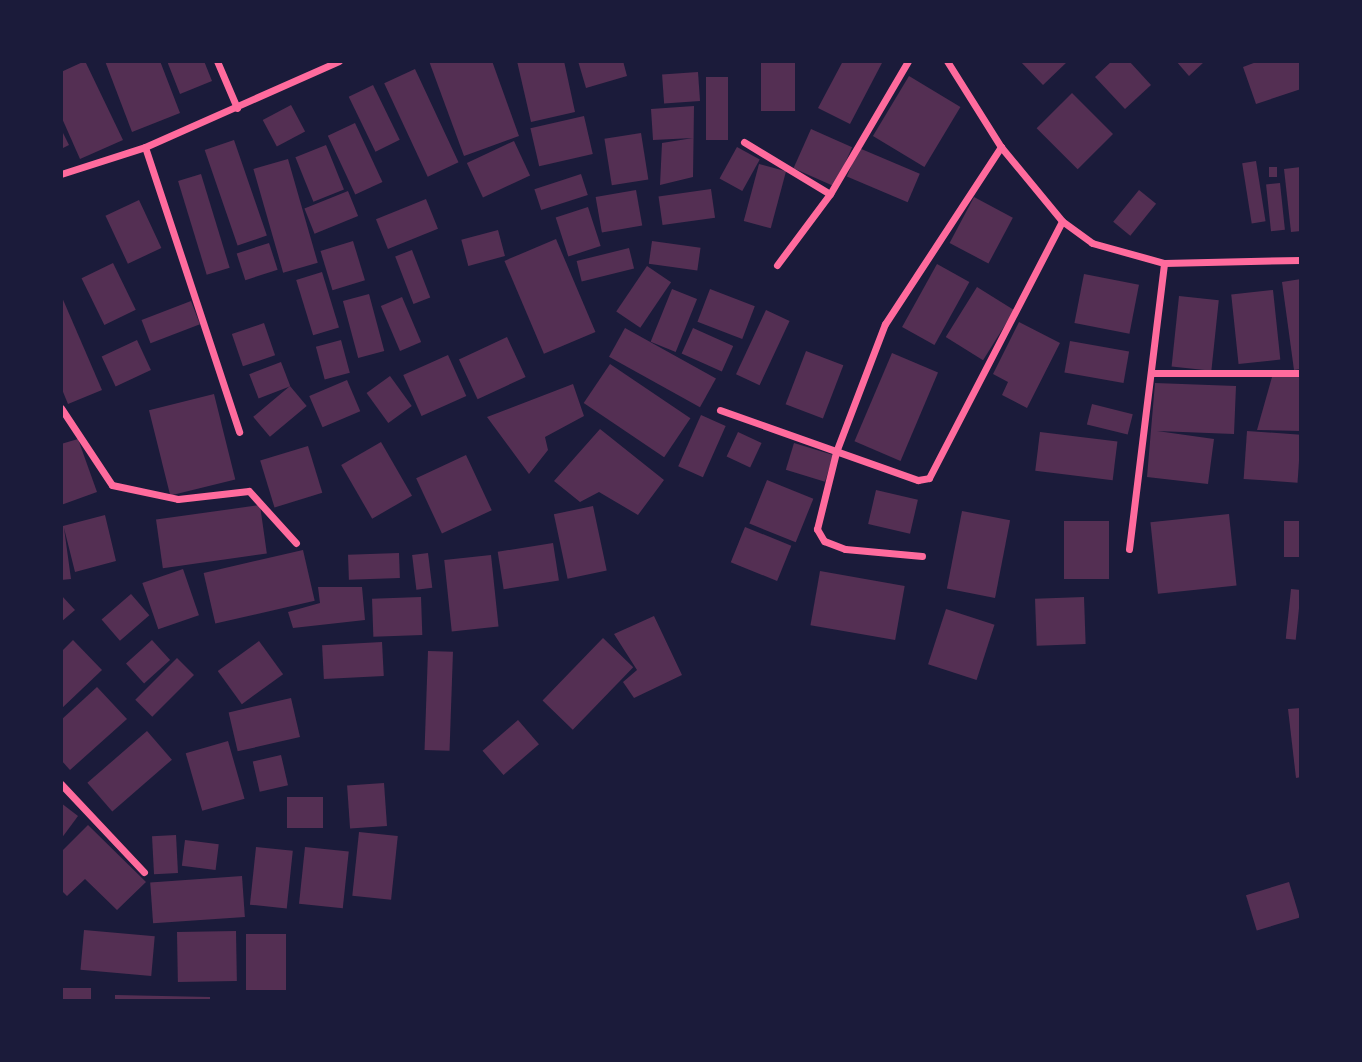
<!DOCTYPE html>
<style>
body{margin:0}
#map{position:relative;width:1362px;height:1062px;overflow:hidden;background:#1b1b3a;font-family:"PT Serif",serif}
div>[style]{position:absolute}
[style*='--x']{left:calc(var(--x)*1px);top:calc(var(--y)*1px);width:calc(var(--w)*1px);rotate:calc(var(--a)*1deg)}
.building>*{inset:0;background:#542f53;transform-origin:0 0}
.minor>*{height:7px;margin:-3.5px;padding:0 3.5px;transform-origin:3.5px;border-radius:3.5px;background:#ff6b9d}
span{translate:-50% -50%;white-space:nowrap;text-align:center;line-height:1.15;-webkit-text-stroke:7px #1b1b3a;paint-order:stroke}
.frame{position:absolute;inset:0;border:63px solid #1b1b3a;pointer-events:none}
</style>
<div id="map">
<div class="building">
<i style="clip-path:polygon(85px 61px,123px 140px,80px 159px,61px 116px,61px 72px)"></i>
<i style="clip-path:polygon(105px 61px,160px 61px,180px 113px,132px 132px)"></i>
<i style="clip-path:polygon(167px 61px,204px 61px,212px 81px,180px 94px)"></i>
<i style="clip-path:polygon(429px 61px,492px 61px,519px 136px,464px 156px)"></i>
<i style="clip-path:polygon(517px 61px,564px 61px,575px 112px,531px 122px)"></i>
<i style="clip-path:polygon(578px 61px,623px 61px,627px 76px,586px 88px)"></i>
<i style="left:761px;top:61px;width:34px;height:50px"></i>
<i style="clip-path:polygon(843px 61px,883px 61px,850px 124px,818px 108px)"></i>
<i style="clip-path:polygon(1020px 61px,1068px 61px,1043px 85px)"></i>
<i style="clip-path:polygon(1112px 61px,1129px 61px,1151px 85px,1125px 109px,1095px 77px)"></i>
<i style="clip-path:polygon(1176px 61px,1205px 61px,1189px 76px)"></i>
<i style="clip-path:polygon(1259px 61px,1301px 61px,1301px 89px,1256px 104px,1243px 67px)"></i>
<i style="left:415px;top:69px;width:103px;height:34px;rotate:65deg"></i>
<i style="left:698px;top:72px;width:29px;height:36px;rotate:86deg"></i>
<i style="left:909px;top:76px;width:60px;height:70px;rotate:31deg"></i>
<i style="left:706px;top:77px;width:22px;height:63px"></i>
<i style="left:373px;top:85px;width:61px;height:27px;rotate:64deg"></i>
<i style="left:1072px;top:93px;width:58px;height:50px;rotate:45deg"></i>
<i style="left:291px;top:105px;width:30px;height:32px;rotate:62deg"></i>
<i style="clip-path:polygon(694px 106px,693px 177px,660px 185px,662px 143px,693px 138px,653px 140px,651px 109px)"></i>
<i style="left:584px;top:116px;width:39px;height:55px;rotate:77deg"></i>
<i style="left:355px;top:123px;width:65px;height:30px;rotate:65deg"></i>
<i style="clip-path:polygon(61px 129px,69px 145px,61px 149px)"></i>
<i style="left:811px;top:129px;width:45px;height:43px;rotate:24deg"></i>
<i style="left:641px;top:133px;width:47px;height:37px;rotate:81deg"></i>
<i style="left:234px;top:140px;width:101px;height:31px;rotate:71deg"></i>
<i style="left:514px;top:141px;width:38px;height:52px;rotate:65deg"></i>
<i style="left:326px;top:145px;width:48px;height:33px;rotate:68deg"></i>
<i style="left:737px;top:147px;width:26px;height:36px;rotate:29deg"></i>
<i style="left:859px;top:148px;width:66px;height:31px;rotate:23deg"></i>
<i style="left:288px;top:159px;width:108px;height:36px;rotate:74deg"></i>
<i style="left:1256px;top:161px;width:61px;height:14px;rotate:81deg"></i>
<i style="left:759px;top:164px;width:28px;height:59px;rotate:15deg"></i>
<i style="left:1269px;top:167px;width:8px;height:10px"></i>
<i style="clip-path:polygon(1301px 167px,1301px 231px,1291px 232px,1284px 169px)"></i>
<i style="left:201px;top:174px;width:98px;height:24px;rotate:73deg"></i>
<i style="left:581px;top:174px;width:22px;height:49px;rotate:72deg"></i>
<i style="left:1280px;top:183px;width:47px;height:14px;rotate:84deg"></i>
<i style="left:711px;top:189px;width:29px;height:53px;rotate:82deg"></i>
<i style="left:636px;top:190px;width:36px;height:41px;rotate:80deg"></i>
<i style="left:1139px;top:190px;width:22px;height:41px;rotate:39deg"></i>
<i style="left:348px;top:191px;width:27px;height:47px;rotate:68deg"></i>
<i style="left:974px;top:197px;width:44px;height:52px;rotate:28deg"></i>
<i style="left:426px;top:199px;width:32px;height:54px;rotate:68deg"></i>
<i style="left:139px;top:200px;width:53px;height:37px;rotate:65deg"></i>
<i style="left:588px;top:207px;width:41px;height:34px;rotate:72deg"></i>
<i style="left:498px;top:230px;width:27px;height:38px;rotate:75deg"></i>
<i style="left:556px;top:239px;width:101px;height:56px;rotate:67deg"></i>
<i style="left:353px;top:241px;width:41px;height:34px;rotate:73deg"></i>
<i style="left:652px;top:241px;width:49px;height:23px;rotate:8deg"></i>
<i style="left:269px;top:243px;width:28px;height:34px;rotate:72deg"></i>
<i style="left:629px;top:248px;width:21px;height:54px;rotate:76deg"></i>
<i style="left:412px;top:250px;width:51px;height:18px;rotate:69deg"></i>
<i style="left:113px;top:263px;width:52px;height:35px;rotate:64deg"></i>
<i style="left:937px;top:264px;width:37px;height:72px;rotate:29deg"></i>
<i style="left:647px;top:266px;width:29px;height:55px;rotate:34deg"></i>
<i style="left:322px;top:272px;width:58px;height:27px;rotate:73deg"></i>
<i style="left:1084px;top:274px;width:56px;height:50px;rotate:11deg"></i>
<i style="clip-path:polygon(1301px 279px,1301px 369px,1294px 370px,1282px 282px)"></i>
<i style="left:977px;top:287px;width:44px;height:59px;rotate:32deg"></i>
<i style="left:672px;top:289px;width:27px;height:57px;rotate:22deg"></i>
<i style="left:710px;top:289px;width:48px;height:35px;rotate:21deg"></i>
<i style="left:1273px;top:290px;width:70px;height:42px;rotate:84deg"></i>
<i style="left:369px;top:294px;width:59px;height:27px;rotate:75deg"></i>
<i style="clip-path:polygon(61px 295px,102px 390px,68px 404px,61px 387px)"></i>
<i style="left:1179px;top:296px;width:40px;height:71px;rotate:6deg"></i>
<i style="left:402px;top:297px;width:49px;height:23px;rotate:67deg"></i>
<i style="left:191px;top:301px;width:25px;height:53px;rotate:69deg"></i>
<i style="left:766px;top:310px;width:26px;height:71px;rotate:25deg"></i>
<i style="clip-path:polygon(1019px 322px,1060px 343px,1027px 408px,1002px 395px,1008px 382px,993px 374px)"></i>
<i style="left:264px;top:323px;width:34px;height:34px;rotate:71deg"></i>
<i style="left:625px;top:328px;width:104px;height:33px;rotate:29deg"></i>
<i style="left:693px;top:328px;width:44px;height:28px;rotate:24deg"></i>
<i style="left:507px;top:337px;width:44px;height:53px;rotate:65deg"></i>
<i style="left:137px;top:340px;width:33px;height:39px;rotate:65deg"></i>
<i style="left:341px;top:340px;width:34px;height:26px;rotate:75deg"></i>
<i style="left:1070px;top:341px;width:60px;height:32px;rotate:10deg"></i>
<i style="left:806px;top:351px;width:40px;height:57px;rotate:21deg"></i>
<i style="left:892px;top:353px;width:50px;height:96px;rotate:23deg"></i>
<i style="left:448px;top:355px;width:45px;height:49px;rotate:66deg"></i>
<i style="left:281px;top:362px;width:26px;height:34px;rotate:69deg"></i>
<i style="left:610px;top:364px;width:97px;height:47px;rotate:34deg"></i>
<i style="left:390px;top:376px;width:37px;height:29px;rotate:54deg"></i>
<i style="clip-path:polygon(1272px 377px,1301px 377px,1301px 431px,1257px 430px)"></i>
<i style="left:347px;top:380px;width:34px;height:41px;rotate:67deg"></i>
<i style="clip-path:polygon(1155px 383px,1236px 386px,1234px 434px,1157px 431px,1214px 439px,1208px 484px,1147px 477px)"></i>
<i style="clip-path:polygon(573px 384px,584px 416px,545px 437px,548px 450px,529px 474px,487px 417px)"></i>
<i style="left:290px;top:386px;width:26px;height:48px;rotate:50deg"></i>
<i style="left:214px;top:394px;width:88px;height:67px;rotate:76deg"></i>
<i style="left:1092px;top:404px;width:42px;height:21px;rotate:14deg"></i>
<i style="left:701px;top:415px;width:27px;height:56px;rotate:24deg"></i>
<i style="clip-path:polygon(600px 429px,664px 480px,638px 515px,599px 492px,580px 502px,554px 481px)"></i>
<i style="left:1247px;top:431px;width:54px;height:48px;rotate:4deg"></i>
<i style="left:738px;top:432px;width:26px;height:27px;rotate:25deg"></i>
<i style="left:1040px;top:432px;width:78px;height:39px;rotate:7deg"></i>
<i style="clip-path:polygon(78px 439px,97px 492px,61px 505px,61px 444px)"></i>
<i style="left:381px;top:442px;width:62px;height:46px;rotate:60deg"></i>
<i style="left:794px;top:443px;width:41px;height:28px;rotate:17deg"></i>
<i style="left:308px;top:446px;width:49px;height:50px;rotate:73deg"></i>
<i style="left:466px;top:455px;width:61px;height:55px;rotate:65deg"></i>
<i style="left:767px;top:480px;width:50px;height:47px;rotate:22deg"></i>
<i style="left:876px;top:490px;width:43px;height:35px;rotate:13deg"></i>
<i style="left:260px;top:505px;width:49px;height:105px;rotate:82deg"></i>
<i style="left:593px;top:506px;width:66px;height:40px;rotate:78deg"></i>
<i style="left:962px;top:511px;width:49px;height:79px;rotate:11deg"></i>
<i style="left:1229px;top:514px;width:72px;height:79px;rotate:84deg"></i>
<i style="clip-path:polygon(105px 515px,116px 561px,75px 572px,64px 528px,71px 579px,61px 580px,61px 522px,63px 526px)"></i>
<i style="left:1064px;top:521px;width:45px;height:58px"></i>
<i style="left:1284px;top:521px;width:17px;height:36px"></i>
<i style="left:745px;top:527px;width:50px;height:38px;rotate:22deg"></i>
<i style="left:553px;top:543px;width:38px;height:56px;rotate:81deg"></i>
<i style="left:303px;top:550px;width:52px;height:102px;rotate:77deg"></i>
<i style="left:399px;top:553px;width:25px;height:51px;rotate:88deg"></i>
<i style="left:428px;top:553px;width:35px;height:16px;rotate:83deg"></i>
<i style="left:491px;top:555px;width:72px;height:47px;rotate:84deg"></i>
<i style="left:183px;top:569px;width:49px;height:43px;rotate:71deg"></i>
<i style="left:820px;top:571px;width:86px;height:55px;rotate:10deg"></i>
<i style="clip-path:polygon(318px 587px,362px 587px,365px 620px,293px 628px,288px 612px,320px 603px)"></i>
<i style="left:1291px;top:589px;width:10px;height:50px;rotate:6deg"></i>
<i style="left:131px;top:594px;width:28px;height:39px;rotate:49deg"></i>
<i style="clip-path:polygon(61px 595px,75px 610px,61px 622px)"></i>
<i style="left:421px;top:597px;width:38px;height:49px;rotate:88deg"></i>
<i style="left:1084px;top:597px;width:47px;height:49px;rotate:88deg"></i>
<i style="left:946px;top:609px;width:51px;height:58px;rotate:18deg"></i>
<i style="clip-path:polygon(654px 616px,682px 675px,634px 698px,623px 682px,637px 670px,614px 634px)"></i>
<i style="left:603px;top:638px;width:42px;height:87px;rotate:44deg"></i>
<i style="clip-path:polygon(73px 640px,102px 670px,61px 709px,61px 652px)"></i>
<i style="left:152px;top:640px;width:27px;height:35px;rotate:48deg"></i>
<i style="left:259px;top:641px;width:41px;height:51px;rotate:54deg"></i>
<i style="left:382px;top:642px;width:34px;height:60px;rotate:87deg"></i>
<i style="left:428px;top:651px;width:25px;height:99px;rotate:2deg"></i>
<i style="left:177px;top:658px;width:24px;height:59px;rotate:45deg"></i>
<i style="clip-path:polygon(97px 687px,127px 719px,70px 770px,61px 760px,61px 720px)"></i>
<i style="left:291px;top:698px;width:40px;height:64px;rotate:77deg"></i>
<i style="clip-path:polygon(1301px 708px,1301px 777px,1296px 778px,1288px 709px)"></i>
<i style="left:518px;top:720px;width:32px;height:47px;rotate:49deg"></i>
<i style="left:147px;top:731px;width:38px;height:79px;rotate:49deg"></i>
<i style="left:228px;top:741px;width:60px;height:44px;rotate:74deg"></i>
<i style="left:281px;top:755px;width:31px;height:29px;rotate:77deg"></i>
<i style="left:384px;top:783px;width:43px;height:37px;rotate:86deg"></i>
<i style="left:287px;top:797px;width:36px;height:31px"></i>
<i style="clip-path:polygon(61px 803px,78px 816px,61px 839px)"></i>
<i style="clip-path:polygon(88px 825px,146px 882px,117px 910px,85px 879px,67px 896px,61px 890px,61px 852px)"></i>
<i style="left:359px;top:832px;width:39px;height:64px;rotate:6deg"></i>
<i style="left:176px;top:835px;width:38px;height:24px;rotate:87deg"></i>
<i style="left:185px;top:840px;width:34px;height:26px;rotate:7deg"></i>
<i style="left:256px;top:847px;width:37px;height:58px;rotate:6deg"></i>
<i style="left:305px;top:847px;width:44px;height:57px;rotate:6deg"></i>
<i style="left:242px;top:876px;width:41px;height:92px;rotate:86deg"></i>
<i style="left:1289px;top:882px;width:37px;height:45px;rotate:73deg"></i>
<i style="left:84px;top:930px;width:71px;height:40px;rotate:5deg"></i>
<i style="left:236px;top:931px;width:50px;height:59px;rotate:89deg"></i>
<i style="left:246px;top:934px;width:40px;height:56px"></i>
<i style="left:61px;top:988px;width:30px;height:13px"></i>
<i style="clip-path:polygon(115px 995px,210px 997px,210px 1001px,115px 1001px)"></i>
</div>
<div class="minor">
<i style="--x:217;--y:61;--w:51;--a:66.9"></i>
<i style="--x:947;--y:61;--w:102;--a:57.9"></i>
<i style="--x:1001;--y:147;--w:96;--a:50.5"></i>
<i style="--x:1062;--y:221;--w:37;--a:36"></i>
<i style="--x:1092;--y:243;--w:75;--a:15.5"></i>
<i style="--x:1164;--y:263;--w:137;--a:-1.3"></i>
<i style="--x:744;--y:142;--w:100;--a:31.2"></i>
<i style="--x:145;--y:147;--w:300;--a:71.7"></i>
<i style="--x:61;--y:174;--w:88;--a:-17.8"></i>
<i style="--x:145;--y:147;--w:212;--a:-23.9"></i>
<i style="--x:777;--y:265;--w:89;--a:-53.3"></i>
<i style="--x:830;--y:194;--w:154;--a:-59.6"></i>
<i style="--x:1153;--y:373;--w:148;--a:0"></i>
<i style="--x:61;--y:408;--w:92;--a:56.5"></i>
<i style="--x:112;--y:485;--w:67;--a:12"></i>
<i style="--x:178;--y:499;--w:71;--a:-6.4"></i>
<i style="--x:249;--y:491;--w:70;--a:47.9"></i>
<i style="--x:720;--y:410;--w:210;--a:19.5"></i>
<i style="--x:918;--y:480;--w:11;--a:-10"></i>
<i style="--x:929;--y:478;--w:289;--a:-62.6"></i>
<i style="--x:1129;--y:549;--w:288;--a:-83"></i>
<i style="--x:922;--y:556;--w:77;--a:-174.8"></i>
<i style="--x:845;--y:549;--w:22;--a:-159"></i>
<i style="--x:824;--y:541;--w:14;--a:-120"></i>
<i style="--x:817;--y:529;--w:79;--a:-76.1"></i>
<i style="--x:836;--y:452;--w:137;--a:-69.1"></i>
<i style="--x:885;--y:324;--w:212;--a:-56.8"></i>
<i style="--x:61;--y:784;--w:121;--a:46.7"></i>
</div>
<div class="frame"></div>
</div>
